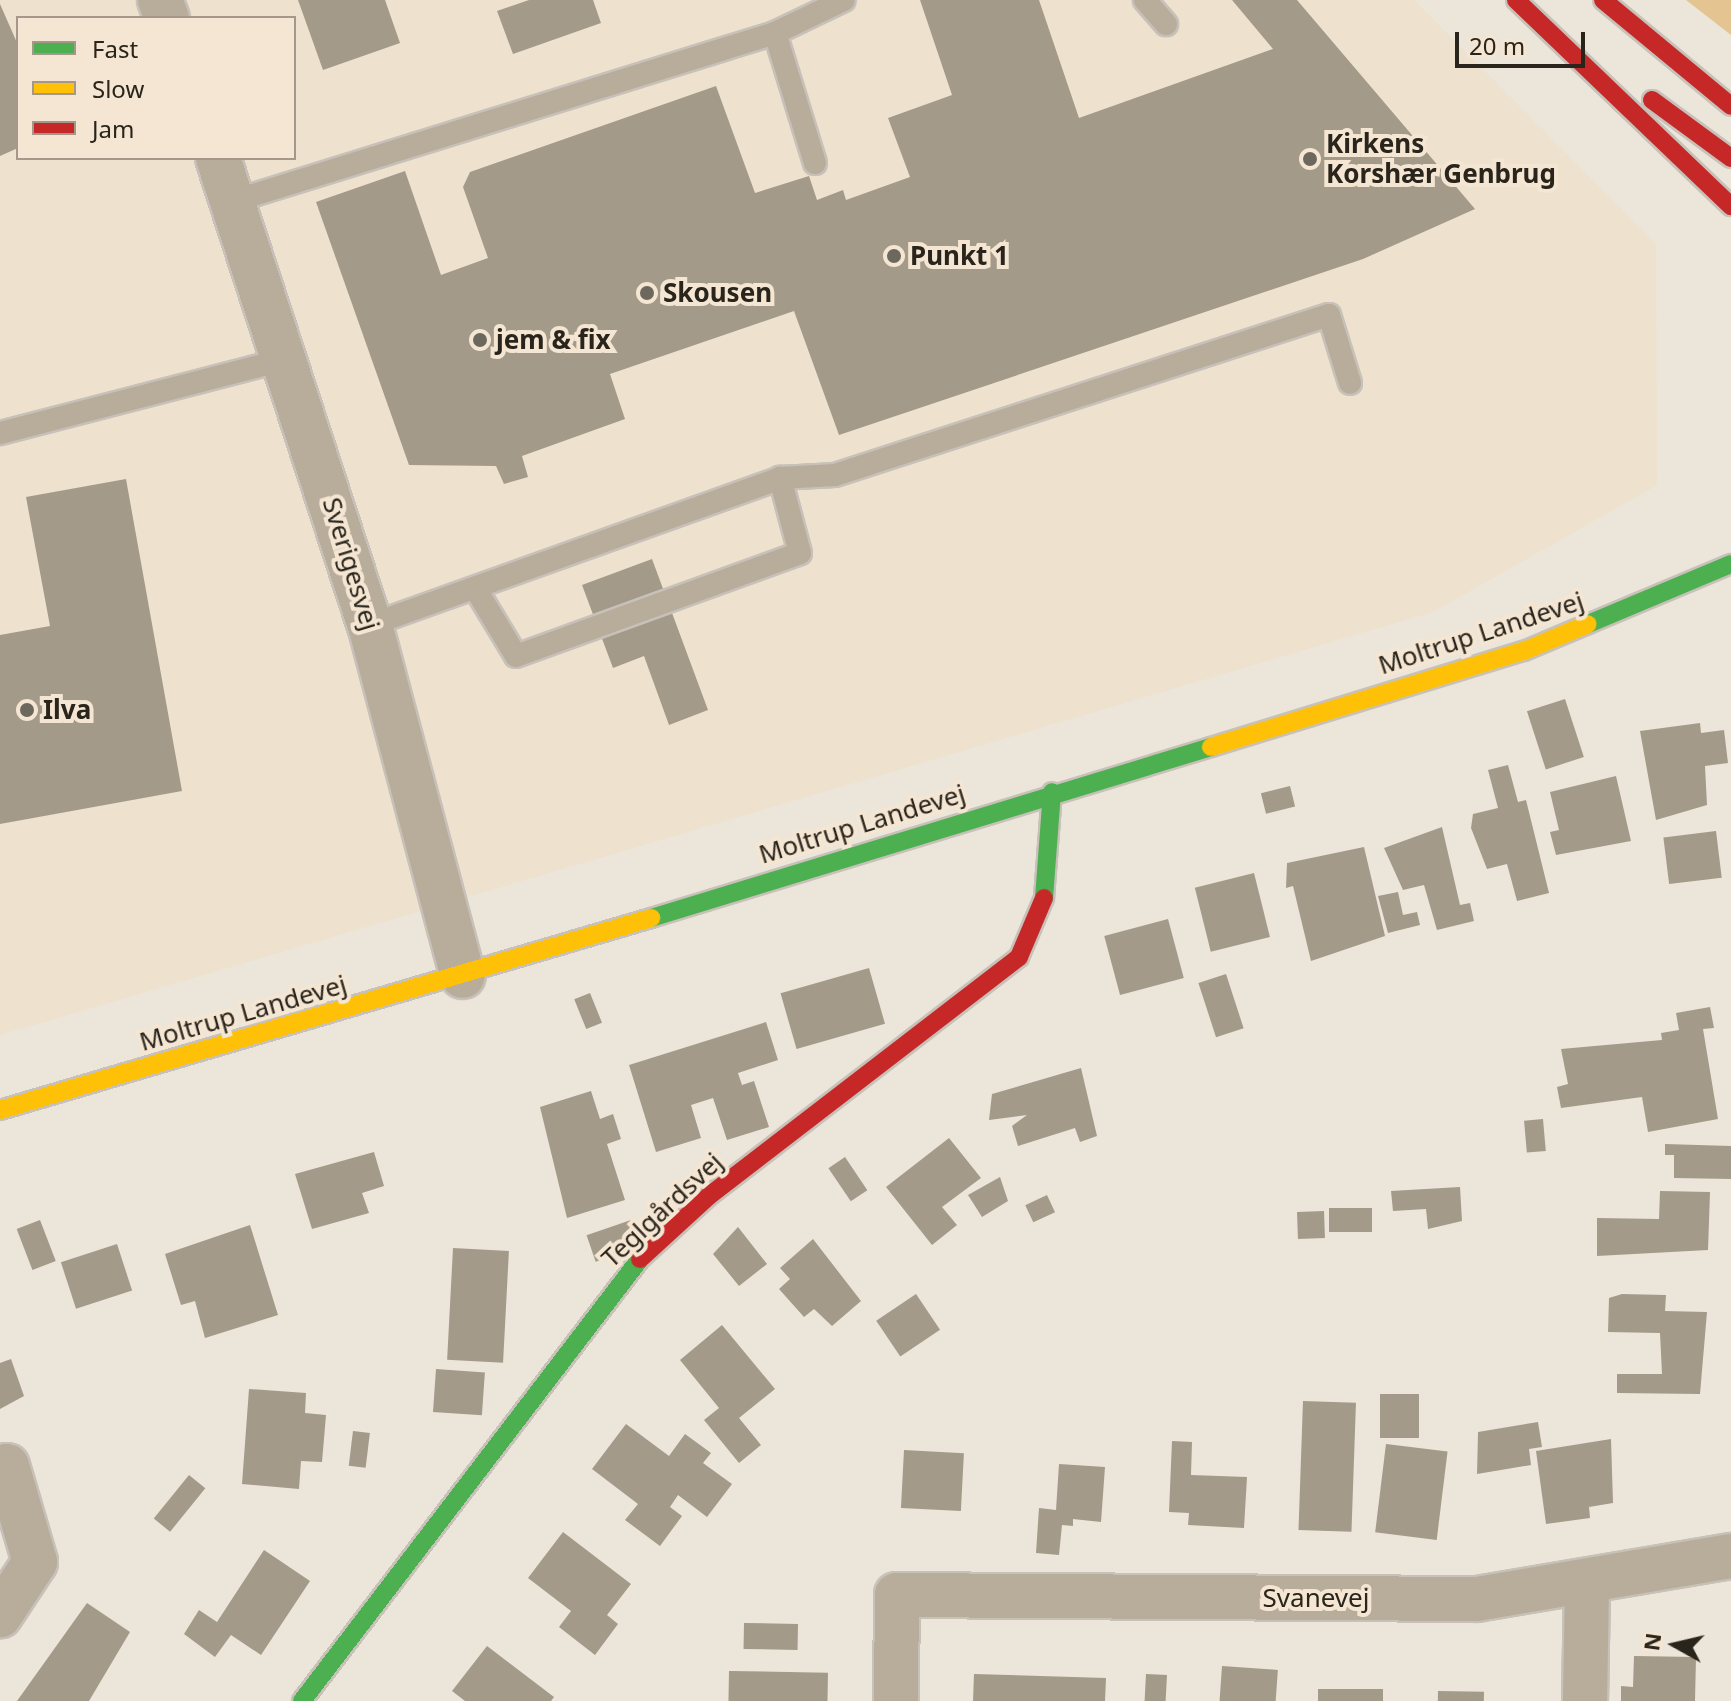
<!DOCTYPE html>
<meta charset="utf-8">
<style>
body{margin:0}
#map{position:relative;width:1731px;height:1701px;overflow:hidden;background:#ece5da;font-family:"Noto Sans",sans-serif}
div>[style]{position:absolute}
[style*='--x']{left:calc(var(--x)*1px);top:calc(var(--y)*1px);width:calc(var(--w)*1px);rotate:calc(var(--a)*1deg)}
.built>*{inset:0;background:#eee1cd}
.forest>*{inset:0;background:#e4c591}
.building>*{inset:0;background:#a49a89;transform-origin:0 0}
.roads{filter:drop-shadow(2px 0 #c7c1b9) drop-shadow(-2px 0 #c7c1b9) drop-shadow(0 2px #c7c1b9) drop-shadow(0 -2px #c7c1b9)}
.lane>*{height:22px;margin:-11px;padding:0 11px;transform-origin:11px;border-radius:11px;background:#b8ac9b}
.street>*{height:44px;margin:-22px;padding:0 22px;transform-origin:22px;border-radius:22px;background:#b8ac9b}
.fast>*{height:18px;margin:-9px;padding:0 9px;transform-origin:9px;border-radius:9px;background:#4caf50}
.slow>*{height:18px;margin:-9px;padding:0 9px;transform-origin:9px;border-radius:9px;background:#ffc107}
.jam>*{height:18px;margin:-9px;padding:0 9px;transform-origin:9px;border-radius:9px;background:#c62828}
.dots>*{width:22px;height:22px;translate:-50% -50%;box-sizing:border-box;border:4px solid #f4e6d2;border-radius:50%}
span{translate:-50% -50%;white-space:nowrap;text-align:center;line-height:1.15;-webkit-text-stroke:8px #f4e6d2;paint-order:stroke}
.poi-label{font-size:26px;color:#29241c;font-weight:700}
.left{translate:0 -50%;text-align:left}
.street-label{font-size:26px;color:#29241c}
.legend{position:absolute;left:16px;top:16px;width:280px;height:144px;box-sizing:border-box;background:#f4e6d2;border:2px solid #a39889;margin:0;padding:10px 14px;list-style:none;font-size:24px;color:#29241c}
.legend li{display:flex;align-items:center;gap:16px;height:40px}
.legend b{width:40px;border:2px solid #a39889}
.north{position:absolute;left:1635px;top:1605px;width:80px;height:80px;-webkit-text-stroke:6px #f4e6d2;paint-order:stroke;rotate:278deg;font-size:22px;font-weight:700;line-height:32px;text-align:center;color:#29241c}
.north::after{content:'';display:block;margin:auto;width:28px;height:36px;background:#29241c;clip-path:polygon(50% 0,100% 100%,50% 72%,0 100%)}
.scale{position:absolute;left:1455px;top:32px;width:130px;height:36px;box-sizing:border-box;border:4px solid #29241c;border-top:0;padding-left:10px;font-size:24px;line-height:28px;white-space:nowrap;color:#29241c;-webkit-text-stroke:6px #f4e6d2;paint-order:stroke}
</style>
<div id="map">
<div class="built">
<i style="clip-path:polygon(evenodd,0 0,1414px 0,1656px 244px,1657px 485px,1433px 612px,0 1035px,0 0,18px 18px,294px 18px,294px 158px,18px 158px,18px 18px)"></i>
</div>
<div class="forest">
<i style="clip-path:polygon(1686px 0,1731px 0,1731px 35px)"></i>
</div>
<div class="building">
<i style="clip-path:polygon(298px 0,385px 0,400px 43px,323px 70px)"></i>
<i style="clip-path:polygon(529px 0,593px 0,601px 23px,513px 54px,497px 11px)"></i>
<i style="clip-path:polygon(920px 0,1039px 0,1079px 118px,1273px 49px,1232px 0,1297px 0,1475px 209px,1363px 259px,839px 435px,794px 311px,610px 374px,625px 419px,522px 456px,528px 477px,504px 484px,496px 466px,409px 465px,316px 202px,405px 171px,441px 275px,488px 258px,463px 187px,470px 172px,716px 86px,755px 193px,809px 176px,817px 200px,843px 190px,846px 200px,910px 177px,888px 118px,952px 95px)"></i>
<i style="clip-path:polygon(0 4px,18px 45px,18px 148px,0 156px)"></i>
<i style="clip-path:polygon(126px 479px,182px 791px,0 824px,0 635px,50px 626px,26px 497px)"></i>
<i style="clip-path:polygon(652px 559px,708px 710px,669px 725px,644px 656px,613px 668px,582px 585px)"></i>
<i style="left:1565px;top:699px;width:61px;height:40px;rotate:72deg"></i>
<i style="clip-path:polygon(1700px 723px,1701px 733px,1724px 730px,1728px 763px,1705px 766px,1707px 805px,1656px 820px,1640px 731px)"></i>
<i style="clip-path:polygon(1508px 765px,1518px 802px,1526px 800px,1549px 893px,1517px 901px,1507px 864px,1487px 869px,1471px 828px,1473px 814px,1498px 808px,1488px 770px)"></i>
<i style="clip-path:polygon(1616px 776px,1631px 841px,1556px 855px,1550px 832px,1559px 830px,1550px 792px)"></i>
<i style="left:1290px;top:786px;width:21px;height:30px;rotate:76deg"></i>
<i style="clip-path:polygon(1442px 827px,1460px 905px,1470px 903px,1474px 921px,1437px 930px,1424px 885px,1403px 890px,1384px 848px)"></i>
<i style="left:1716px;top:831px;width:47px;height:53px;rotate:83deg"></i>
<i style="clip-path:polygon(1364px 847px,1385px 936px,1311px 961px,1293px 886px,1286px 888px,1287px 863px)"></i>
<i style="left:1254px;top:873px;width:66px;height:61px;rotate:76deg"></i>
<i style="clip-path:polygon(1398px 892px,1403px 915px,1417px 912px,1420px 925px,1388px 933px,1378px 896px)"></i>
<i style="left:1168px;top:919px;width:61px;height:66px;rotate:75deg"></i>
<i style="left:869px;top:968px;width:58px;height:92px;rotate:74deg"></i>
<i style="left:1226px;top:974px;width:57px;height:29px;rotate:72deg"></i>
<i style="left:590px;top:993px;width:32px;height:17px;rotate:68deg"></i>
<i style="clip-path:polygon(1710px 1007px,1714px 1028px,1703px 1029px,1718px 1119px,1648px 1132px,1642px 1097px,1561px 1108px,1557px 1087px,1568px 1084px,1561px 1049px,1662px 1040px,1661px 1033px,1679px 1030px,1676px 1013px)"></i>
<i style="clip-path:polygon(766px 1022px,778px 1060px,738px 1073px,742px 1085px,754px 1081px,769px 1127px,727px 1140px,713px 1098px,691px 1105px,701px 1138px,656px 1152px,629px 1065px)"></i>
<i style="clip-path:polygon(1081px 1068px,1097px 1136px,1080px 1142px,1075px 1128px,1018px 1146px,1012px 1126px,1027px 1115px,989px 1120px,992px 1094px)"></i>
<i style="clip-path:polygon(591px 1091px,600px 1119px,613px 1114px,621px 1139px,607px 1144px,625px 1200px,567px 1218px,540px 1107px)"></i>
<i style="left:1543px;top:1119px;width:32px;height:19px;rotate:85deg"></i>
<i style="clip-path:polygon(949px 1138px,981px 1178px,942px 1207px,957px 1225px,932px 1245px,886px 1187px)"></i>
<i style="clip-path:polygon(1665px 1144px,1731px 1146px,1731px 1179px,1674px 1178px,1674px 1155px,1665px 1155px)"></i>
<i style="clip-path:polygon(374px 1152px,384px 1186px,362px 1193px,369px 1213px,312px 1229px,295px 1174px)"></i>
<i style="left:845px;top:1157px;width:40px;height:20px;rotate:56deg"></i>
<i style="clip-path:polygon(1000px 1177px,1008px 1201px,982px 1217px,968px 1195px)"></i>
<i style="clip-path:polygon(1460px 1187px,1462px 1221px,1428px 1229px,1426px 1209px,1393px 1211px,1391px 1191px)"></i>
<i style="clip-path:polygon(1660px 1191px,1710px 1192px,1708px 1250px,1597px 1256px,1597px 1218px,1659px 1219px)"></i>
<i style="left:1047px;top:1195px;width:19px;height:24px;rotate:65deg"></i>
<i style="left:1329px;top:1208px;width:43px;height:24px"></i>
<i style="left:1324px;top:1211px;width:27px;height:27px;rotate:88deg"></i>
<i style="left:40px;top:1220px;width:44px;height:25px;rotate:69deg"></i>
<i style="left:631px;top:1220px;width:28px;height:47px;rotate:71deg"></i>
<i style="clip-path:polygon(250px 1225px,278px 1315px,205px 1338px,195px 1301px,181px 1305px,165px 1254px)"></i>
<i style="clip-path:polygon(738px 1227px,767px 1264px,739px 1286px,713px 1254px)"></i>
<i style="clip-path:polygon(813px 1239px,861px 1301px,832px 1326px,814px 1309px,804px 1317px,779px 1289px,790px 1279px,780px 1268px)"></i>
<i style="left:117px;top:1244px;width:49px;height:59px;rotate:72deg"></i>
<i style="left:453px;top:1248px;width:56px;height:112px;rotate:3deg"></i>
<i style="left:916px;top:1294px;width:43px;height:48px;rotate:56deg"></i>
<i style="clip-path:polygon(1622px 1294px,1666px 1295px,1665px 1311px,1707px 1312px,1700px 1394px,1617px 1393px,1617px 1374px,1662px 1374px,1660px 1333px,1608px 1332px,1609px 1298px)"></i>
<i style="clip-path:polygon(722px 1325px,775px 1389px,739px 1418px,761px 1445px,739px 1463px,704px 1420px,719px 1408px,680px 1360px)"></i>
<i style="clip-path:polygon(11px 1359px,24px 1396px,0 1409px,0 1363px)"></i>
<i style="left:436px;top:1369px;width:49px;height:43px;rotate:4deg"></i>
<i style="clip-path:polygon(249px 1389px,306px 1393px,305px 1413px,326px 1415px,322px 1462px,301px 1461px,299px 1489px,242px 1484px)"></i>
<i style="left:1419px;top:1394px;width:44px;height:39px;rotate:90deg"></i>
<i style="left:1303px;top:1401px;width:53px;height:129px;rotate:2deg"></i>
<i style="clip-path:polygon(1538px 1422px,1542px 1447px,1529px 1449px,1531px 1465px,1477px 1474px,1478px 1432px)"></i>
<i style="clip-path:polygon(626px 1424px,669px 1456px,685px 1434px,711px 1453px,703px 1463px,732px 1484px,707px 1517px,678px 1495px,670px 1507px,682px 1516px,660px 1546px,625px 1520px,638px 1504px,592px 1469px)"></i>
<i style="left:353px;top:1431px;width:17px;height:35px;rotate:7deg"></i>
<i style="clip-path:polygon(1611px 1439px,1613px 1503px,1589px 1507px,1590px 1518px,1546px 1524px,1536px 1451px)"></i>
<i style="clip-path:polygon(1172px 1441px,1192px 1442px,1191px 1475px,1247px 1477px,1244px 1528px,1188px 1525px,1189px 1513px,1169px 1512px)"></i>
<i style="left:1386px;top:1444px;width:62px;height:89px;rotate:7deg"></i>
<i style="left:904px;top:1450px;width:60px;height:58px;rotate:3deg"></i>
<i style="clip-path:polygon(1059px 1464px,1105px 1467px,1101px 1522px,1073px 1519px,1073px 1526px,1062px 1525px,1059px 1555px,1036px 1553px,1039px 1508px,1056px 1510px)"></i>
<i style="left:189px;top:1475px;width:21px;height:56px;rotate:39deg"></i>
<i style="clip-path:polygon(563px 1532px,631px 1584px,607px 1615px,618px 1624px,595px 1655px,559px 1627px,571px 1611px,528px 1578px)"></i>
<i style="clip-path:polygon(264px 1550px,310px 1581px,261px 1655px,231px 1635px,215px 1657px,184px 1634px,199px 1610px,217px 1622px)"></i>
<i style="clip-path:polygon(87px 1603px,130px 1632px,89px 1701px,17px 1701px)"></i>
<i style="left:744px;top:1623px;width:54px;height:26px;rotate:1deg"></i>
<i style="clip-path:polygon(487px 1646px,554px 1697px,551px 1701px,465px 1701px,452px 1691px)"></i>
<i style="clip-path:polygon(1634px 1656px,1696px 1657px,1695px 1701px,1621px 1701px,1621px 1686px,1633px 1687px)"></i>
<i style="left:1222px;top:1666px;width:56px;height:35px;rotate:4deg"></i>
<i style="left:729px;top:1671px;width:99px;height:30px;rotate:1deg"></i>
<i style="clip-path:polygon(974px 1674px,1106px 1678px,1105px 1701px,973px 1701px)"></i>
<i style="left:1146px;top:1674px;width:21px;height:27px;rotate:3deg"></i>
<i style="left:1318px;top:1689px;width:65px;height:12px"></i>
<i style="left:1438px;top:1691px;width:46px;height:10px;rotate:1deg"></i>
</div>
<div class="roads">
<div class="lane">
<i style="--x:1145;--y:0;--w:32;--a:49"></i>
<i style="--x:775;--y:33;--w:76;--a:-25.6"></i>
<i style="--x:234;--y:201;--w:566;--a:-17.25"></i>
<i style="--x:775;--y:33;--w:136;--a:72.9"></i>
<i style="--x:0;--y:433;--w:295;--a:-14.5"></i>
<i style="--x:475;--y:588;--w:79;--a:58.9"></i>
<i style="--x:516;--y:656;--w:302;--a:-19.9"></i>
<i style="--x:800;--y:553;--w:78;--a:-104.9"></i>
<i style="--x:370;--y:625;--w:436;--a:-19.7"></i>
<i style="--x:780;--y:478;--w:55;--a:-3.1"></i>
<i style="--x:835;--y:475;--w:519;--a:-17.95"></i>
<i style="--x:1329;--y:315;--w:71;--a:72.8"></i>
</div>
<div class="street">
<i style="--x:160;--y:0;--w:19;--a:69"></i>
<i style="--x:218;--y:158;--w:491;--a:72"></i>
<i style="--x:370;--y:625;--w:363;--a:75.2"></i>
<i style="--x:0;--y:1468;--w:7;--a:-16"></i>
<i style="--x:7;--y:1466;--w:100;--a:73.7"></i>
<i style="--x:35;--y:1562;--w:64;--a:123.4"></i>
<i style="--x:896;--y:1701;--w:106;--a:-89.5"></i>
<i style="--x:897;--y:1595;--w:580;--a:0.4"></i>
<i style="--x:1477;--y:1599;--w:258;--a:-9.6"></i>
<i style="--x:1585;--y:1701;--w:117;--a:-89"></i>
</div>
<div class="fast">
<i style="--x:1588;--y:624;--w:155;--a:-22.8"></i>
<i style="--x:1044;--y:898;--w:106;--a:-85.7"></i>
<i style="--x:651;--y:918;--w:586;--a:-16.98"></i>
<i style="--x:302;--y:1701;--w:556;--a:-52.59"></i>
</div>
<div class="slow">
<i style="--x:1211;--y:747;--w:327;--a:-17.1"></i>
<i style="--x:1524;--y:651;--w:69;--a:-22.9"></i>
<i style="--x:0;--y:1110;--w:679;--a:-16.43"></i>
</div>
<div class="jam">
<i style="--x:1516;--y:0;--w:298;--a:43.8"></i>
<i style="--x:1603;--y:0;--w:166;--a:39.6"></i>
<i style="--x:1652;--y:100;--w:98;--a:36.3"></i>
<i style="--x:640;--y:1259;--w:93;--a:-42.4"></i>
<i style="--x:709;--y:1196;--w:391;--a:-37.6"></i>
<i style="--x:1019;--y:957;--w:64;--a:-67"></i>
</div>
</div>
<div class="dots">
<i style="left:1310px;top:159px;background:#6d685e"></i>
<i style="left:894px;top:256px;background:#6d685e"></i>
<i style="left:647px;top:293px;background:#6d685e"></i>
<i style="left:480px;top:340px;background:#6d685e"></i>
<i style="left:27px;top:710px;background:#6d685e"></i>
</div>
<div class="poi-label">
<span class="left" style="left:1326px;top:159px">Kirkens<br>Korshær Genbrug</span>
<span class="left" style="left:910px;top:256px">Punkt 1</span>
<span class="left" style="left:663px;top:293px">Skousen</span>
<span class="left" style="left:496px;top:340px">jem &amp; fix</span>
<span class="left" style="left:43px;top:710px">Ilva</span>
</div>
<div class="street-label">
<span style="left:351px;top:564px;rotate:73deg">Sverigesvej</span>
<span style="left:1481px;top:633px;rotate:-18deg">Moltrup Landevej</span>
<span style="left:862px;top:824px;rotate:-17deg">Moltrup Landevej</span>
<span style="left:243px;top:1013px;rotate:-16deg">Moltrup Landevej</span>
<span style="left:662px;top:1210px;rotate:-43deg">Teglgårdsvej</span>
<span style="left:1316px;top:1598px">Svanevej</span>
</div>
<ul class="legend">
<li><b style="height:10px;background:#4caf50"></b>Fast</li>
<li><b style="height:10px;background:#ffc107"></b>Slow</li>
<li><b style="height:10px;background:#c62828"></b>Jam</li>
</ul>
<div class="north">N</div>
<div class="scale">20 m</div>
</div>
